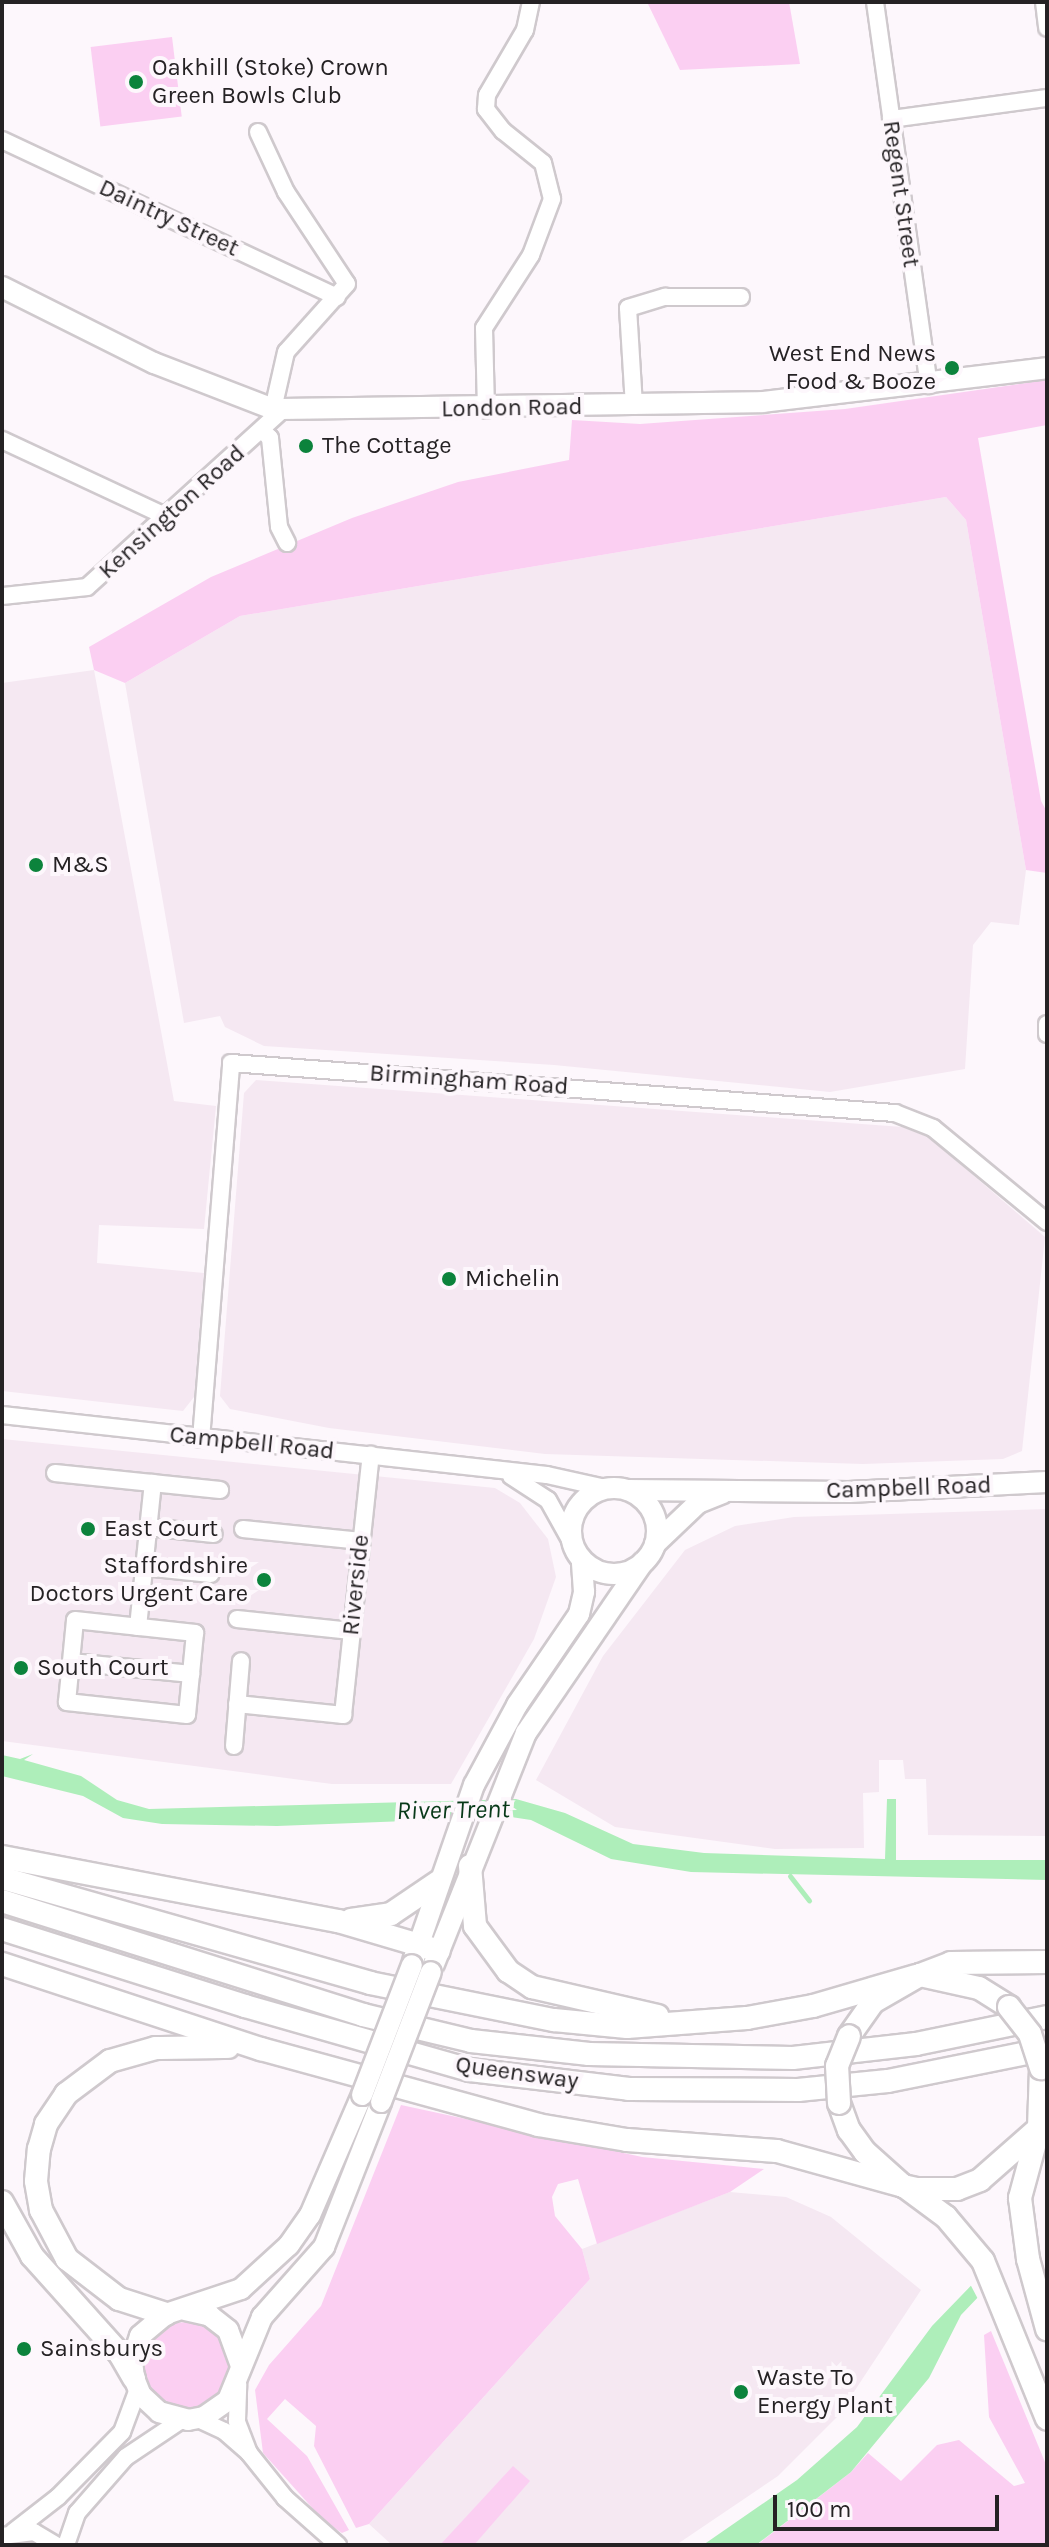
<!DOCTYPE html>
<style>
body{margin:0}
#map{position:relative;width:1049px;height:2547px;overflow:hidden;background:#fdf7fc;font-family:Karla,sans-serif}
div>[style]{position:absolute}
[style*='--x']{left:calc(var(--x)*1px);top:calc(var(--y)*1px);width:calc(var(--w)*1px);rotate:calc(var(--a)*1deg)}
.built>*{inset:0;background:#f5e8f2}
.green>*{inset:0;background:#fbcff2;transform-origin:0 0}
.round{border-radius:50%}
.water>*{inset:0;background:#aeeeba}
.pier>*{inset:0;background:#fdf7fc}
.stream>*{height:5px;margin:-2.5px;padding:0 2.5px;transform-origin:2.5px;border-radius:2.5px;background:#aeeeba}
.roads{filter:drop-shadow(2px 0 #cfc9cd) drop-shadow(-2px 0 #cfc9cd) drop-shadow(0 2px #cfc9cd) drop-shadow(0 -2px #cfc9cd)}
.minor>*{height:16px;margin:-8px;padding:0 8px;transform-origin:8px;border-radius:8px;background:#fff}
.major>*{height:20px;margin:-10px;padding:0 10px;transform-origin:10px;border-radius:10px;background:#fff}
.major>.ring{margin:-10px;padding:0;box-sizing:content-box;background:none;border:20px solid #fff;border-radius:50%}
.highway>*{height:22px;margin:-11px;padding:0 11px;transform-origin:11px;border-radius:11px;background:#fff}
.bridges{filter:drop-shadow(2px 0 #cfc9cd) drop-shadow(-2px 0 #cfc9cd) drop-shadow(0 2px #cfc9cd) drop-shadow(0 -2px #cfc9cd)}
.major-bridge>*{height:20px;margin:-10px;padding:0 10px;transform-origin:10px;border-radius:10px;background:#fff}
.highway-bridge>*{height:22px;margin:-11px;padding:0 11px;transform-origin:11px;border-radius:11px;background:#fff}
.dots>*{width:22px;height:22px;translate:-50% -50%;box-sizing:border-box;border:4px solid #fdf7fc;border-radius:50%}
span{translate:-50% -50%;white-space:nowrap;text-align:center;line-height:1.15;-webkit-text-stroke:8px #fdf7fc;paint-order:stroke}
.poi-label{font-size:24px;color:#252224}
.left{translate:0 -50%;text-align:left}
.right{translate:-100% -50%;text-align:right}
.street-label{font-size:24px;color:#252224}
.water-label{font-size:26px;color:#083919;font-style:italic}
.frame{position:absolute;inset:0;border:4px solid #252224;pointer-events:none}
.scale{position:absolute;left:773px;top:2495px;width:226px;height:36px;box-sizing:border-box;border:4px solid #252224;border-top:0;padding-left:10px;font-size:24px;line-height:28px;white-space:nowrap;color:#252224;-webkit-text-stroke:6px #fdf7fc;paint-order:stroke}
</style>
<div id="map">
<div class="built">
<i style="clip-path:polygon(946px 497px,966px 520px,1026px 870px,1019px 925px,991px 922px,973px 945px,965px 1069px,830px 1092px,554px 1065px,264px 1046px,225px 1027px,220px 1016px,184px 1023px,125px 683px,240px 616px)"></i>
<i style="clip-path:polygon(94px 670px,174px 1101px,216px 1106px,204px 1229px,99px 1225px,97px 1263px,204px 1273px,194px 1397px,183px 1411px,2px 1391px,2px 683px)"></i>
<i style="clip-path:polygon(256px 1080px,903px 1127px,930px 1138px,1045px 1237px,1022px 1451px,1003px 1459px,863px 1464px,545px 1454px,329px 1428px,230px 1409px,220px 1396px,244px 1093px)"></i>
<i style="clip-path:polygon(2px 1439px,495px 1488px,520px 1503px,548px 1539px,556px 1577px,534px 1639px,451px 1784px,332px 1784px,2px 1741px)"></i>
<i style="clip-path:polygon(1047px 1509px,1047px 1836px,928px 1835px,926px 1779px,905px 1779px,903px 1760px,879px 1760px,879px 1792px,863px 1793px,864px 1848px,775px 1849px,615px 1827px,536px 1780px,603px 1656px,685px 1550px,735px 1526px,794px 1517px)"></i>
<i style="clip-path:polygon(730px 2192px,786px 2197px,831px 2217px,921px 2290px,838px 2416px,778px 2476px,676px 2545px,392px 2545px,369px 2524px,590px 2279px,582px 2249px)"></i>
</div>
<div class="green">
<i style="clip-path:polygon(647px 2px,789px 2px,800px 64px,680px 70px)"></i>
<i style="left:172px;top:37px;width:80px;height:82px;rotate:83deg"></i>
<i style="clip-path:polygon(1047px 380px,1047px 425px,978px 438px,1041px 801px,1047px 812px,1047px 873px,1026px 870px,966px 520px,946px 497px,240px 616px,125px 683px,94px 670px,89px 647px,211px 577px,352px 518px,458px 482px,569px 460px,572px 420px,640px 424px,845px 409px)"></i>
<i style="clip-path:polygon(401px 2105px,642px 2157px,764px 2169px,730px 2192px,597px 2244px,578px 2179px,558px 2184px,552px 2197px,555px 2216px,582px 2249px,590px 2279px,369px 2524px,356px 2528px,314px 2446px,316px 2426px,285px 2399px,267px 2419px,307px 2456px,349px 2530px,342px 2533px,324px 2521px,263px 2453px,255px 2390px,269px 2365px,321px 2306px)"></i>
<i class="round" style="left:143px;top:2322px;width:86px;height:86px"></i>
<i style="clip-path:polygon(991px 2331px,1047px 2467px,1047px 2545px,757px 2545px,851px 2472px,868px 2453px,901px 2481px,937px 2445px,959px 2440px,1014px 2486px,1025px 2483px,989px 2417px,984px 2335px)"></i>
<i style="clip-path:polygon(513px 2466px,530px 2481px,474px 2545px,440px 2545px)"></i>
</div>
<div class="water">
<i style="clip-path:polygon(33px 1754px,24px 1760px,81px 1776px,117px 1800px,149px 1809px,516px 1799px,565px 1813px,633px 1844px,704px 1853px,885px 1859px,887px 1799px,896px 1799px,896px 1860px,1047px 1860px,1047px 1880px,691px 1872px,611px 1859px,531px 1820px,511px 1817px,277px 1826px,162px 1824px,123px 1818px,83px 1796px,2px 1776px,2px 1755px,20px 1759px)"></i>
<i style="clip-path:polygon(1047px 2207px,1047px 2225px,961px 2315px,929px 2378px,851px 2472px,756px 2545px,703px 2545px,797px 2480px,857px 2427px,932px 2326px)"></i>
</div>
<div class="pier">
<i style="clip-path:polygon(1047px 2203px,1047px 2231px,979px 2301px,969px 2282px)"></i>
</div>
<div class="stream">
<i style="--x:790;--y:1876;--w:31;--a:52"></i>
</div>
<div class="roads">
<div class="minor">
<i style="--x:875;--y:2;--w:387;--a:82"></i>
<i style="--x:1044;--y:2;--w:26;--a:83"></i>
<i style="--x:891;--y:119;--w:157;--a:-7.7"></i>
<i style="--x:258;--y:132;--w:66;--a:65"></i>
<i style="--x:286;--y:192;--w:110;--a:56.5"></i>
<i style="--x:347;--y:284;--w:91;--a:131.9"></i>
<i style="--x:286;--y:352;--w:58;--a:102.8"></i>
<i style="--x:2;--y:140;--w:370;--a:25.1"></i>
<i style="--x:634;--y:406;--w:98;--a:-93.5"></i>
<i style="--x:628;--y:308;--w:39;--a:-17"></i>
<i style="--x:665;--y:297;--w:76;--a:0"></i>
<i style="--x:486;--y:410;--w:82;--a:-91.4"></i>
<i style="--x:484;--y:328;--w:87;--a:-57.2"></i>
<i style="--x:531;--y:255;--w:60;--a:-69.4"></i>
<i style="--x:552;--y:199;--w:37;--a:-104"></i>
<i style="--x:543;--y:163;--w:51;--a:-141.3"></i>
<i style="--x:503;--y:131;--w:28;--a:-128"></i>
<i style="--x:486;--y:109;--w:14;--a:-86"></i>
<i style="--x:487;--y:95;--w:75;--a:-59.7"></i>
<i style="--x:525;--y:30;--w:29;--a:-78"></i>
<i style="--x:263;--y:431;--w:10;--a:45"></i>
<i style="--x:270;--y:438;--w:89;--a:84.2"></i>
<i style="--x:279;--y:527;--w:18;--a:63"></i>
<i style="--x:2;--y:440;--w:182;--a:25"></i>
<i style="--x:2;--y:596;--w:85;--a:-6"></i>
<i style="--x:87;--y:587;--w:265;--a:-42.2"></i>
<i style="--x:1047;--y:1024;--w:10;--a:90"></i>
<i style="--x:2;--y:1415;--w:548;--a:6.28"></i>
<i style="--x:547;--y:1475;--w:59;--a:12.6"></i>
<i style="--x:201;--y:1439;--w:377;--a:-85.4"></i>
<i style="--x:231;--y:1063;--w:666;--a:4.31"></i>
<i style="--x:895;--y:1113;--w:41;--a:21.5"></i>
<i style="--x:933;--y:1128;--w:148;--a:39.5"></i>
<i style="--x:55;--y:1473;--w:166;--a:5.9"></i>
<i style="--x:511;--y:1476;--w:44;--a:33"></i>
<i style="--x:548;--y:1500;--w:51;--a:60.9"></i>
<i style="--x:148;--y:1527;--w:66;--a:6.1"></i>
<i style="--x:243;--y:1529;--w:119;--a:5.8"></i>
<i style="--x:144;--y:1567;--w:67;--a:6"></i>
<i style="--x:237;--y:1619;--w:115;--a:6"></i>
<i style="--x:75;--y:1620;--w:121;--a:6.2"></i>
<i style="--x:195;--y:1633;--w:82;--a:95.6"></i>
<i style="--x:187;--y:1715;--w:121;--a:-173.8"></i>
<i style="--x:67;--y:1702;--w:82;--a:-84.4"></i>
<i style="--x:138;--y:1627;--w:145;--a:-84.1"></i>
<i style="--x:71;--y:1662;--w:121;--a:5.7"></i>
<i style="--x:237;--y:1704;--w:107;--a:5.9"></i>
<i style="--x:343;--y:1715;--w:262;--a:-83.9"></i>
<i style="--x:234;--y:1746;--w:85;--a:-85.3"></i>
<i style="--x:196;--y:2418;--w:31;--a:25"></i>
<i style="--x:224;--y:2431;--w:33;--a:41"></i>
<i style="--x:249;--y:2453;--w:34;--a:-111"></i>
<i style="--x:237;--y:2421;--w:37;--a:-88"></i>
<i style="--x:249;--y:2453;--w:58;--a:51.3"></i>
<i style="--x:285;--y:2498;--w:71;--a:41.6"></i>
<i style="--x:13;--y:2532;--w:57;--a:-37.9"></i>
<i style="--x:58;--y:2497;--w:91;--a:-45.4"></i>
<i style="--x:122;--y:2432;--w:46;--a:-69.6"></i>
<i style="--x:2;--y:2536;--w:32;--a:-7"></i>
<i style="--x:34;--y:2532;--w:26;--a:31"></i>
<i style="--x:66;--y:2545;--w:34;--a:-71"></i>
<i style="--x:77;--y:2513;--w:74;--a:-48.8"></i>
<i style="--x:126;--y:2457;--w:69;--a:-33.7"></i>
</div>
<div class="major">
<i style="--x:2;--y:287;--w:170;--a:26.6"></i>
<i style="--x:154;--y:363;--w:128;--a:21.1"></i>
<i style="--x:273;--y:409;--w:490;--a:-0.8"></i>
<i style="--x:763;--y:402;--w:286;--a:-6.8"></i>
<i class="ring" style="left:571px;top:1488px;width:66px;height:66px"></i>
<i style="--x:628;--y:1490;--w:221;--a:0.5"></i>
<i style="--x:849;--y:1492;--w:198;--a:-2.9"></i>
<i style="--x:655;--y:1544;--w:59;--a:-43.6"></i>
<i style="--x:698;--y:1503;--w:27;--a:-22"></i>
<i style="--x:413;--y:1961;--w:186;--a:-70.9"></i>
<i style="--x:474;--y:1785;--w:91;--a:-61.7"></i>
<i style="--x:517;--y:1705;--w:110;--a:-55.7"></i>
<i style="--x:579;--y:1614;--w:23;--a:-77"></i>
<i style="--x:584;--y:1592;--w:32;--a:-94"></i>
<i style="--x:434;--y:1964;--w:249;--a:-68.3"></i>
<i style="--x:526;--y:1733;--w:207;--a:-55.6"></i>
<i style="--x:362;--y:2095;--w:131;--a:113.4"></i>
<i style="--x:310;--y:2215;--w:37;--a:125"></i>
<i style="--x:289;--y:2245;--w:65;--a:137.5"></i>
<i style="--x:241;--y:2289;--w:79;--a:161.6"></i>
<i style="--x:166;--y:2314;--w:34;--a:140"></i>
<i style="--x:140;--y:2336;--w:25;--a:108"></i>
<i style="--x:132;--y:2360;--w:18;--a:84"></i>
<i style="--x:134;--y:2378;--w:18;--a:68"></i>
<i style="--x:141;--y:2395;--w:25;--a:43"></i>
<i style="--x:159;--y:2412;--w:30;--a:15"></i>
<i style="--x:188;--y:2420;--w:16;--a:-11"></i>
<i style="--x:204;--y:2417;--w:29;--a:-35"></i>
<i style="--x:228;--y:2400;--w:90;--a:-67.7"></i>
<i style="--x:262;--y:2317;--w:94;--a:-48.5"></i>
<i style="--x:324;--y:2247;--w:156;--a:-68.5"></i>
<i style="--x:185;--y:2310;--w:26;--a:13"></i>
<i style="--x:210;--y:2316;--w:23;--a:38"></i>
<i style="--x:228;--y:2330;--w:38;--a:70"></i>
</div>
<div class="highway">
<i style="--x:2;--y:1857;--w:342;--a:10.8"></i>
<i style="--x:338;--y:1921;--w:105;--a:16.5"></i>
<i style="--x:470;--y:1866;--w:60;--a:85.2"></i>
<i style="--x:475;--y:1926;--w:56;--a:53.7"></i>
<i style="--x:508;--y:1971;--w:29;--a:34"></i>
<i style="--x:532;--y:1987;--w:129;--a:13"></i>
<i style="--x:2;--y:1878;--w:383;--a:15.9"></i>
<i style="--x:370;--y:1983;--w:188;--a:11.4"></i>
<i style="--x:554;--y:2020;--w:73;--a:5.5"></i>
<i style="--x:627;--y:2027;--w:120;--a:-4.3"></i>
<i style="--x:747;--y:2018;--w:67;--a:-10.3"></i>
<i style="--x:813;--y:2006;--w:107;--a:-16.2"></i>
<i style="--x:2;--y:1901;--w:379;--a:17.5"></i>
<i style="--x:363;--y:2015;--w:111;--a:13.5"></i>
<i style="--x:471;--y:2041;--w:119;--a:6.3"></i>
<i style="--x:589;--y:2054;--w:204;--a:1.1"></i>
<i style="--x:793;--y:2058;--w:124;--a:-6.5"></i>
<i style="--x:916;--y:2044;--w:134;--a:-11.6"></i>
<i style="--x:351;--y:1920;--w:40;--a:-8.5"></i>
<i style="--x:391;--y:1914;--w:57;--a:-34.2"></i>
<i style="--x:2;--y:1929;--w:255;--a:17.6"></i>
<i style="--x:245;--y:2006;--w:234;--a:15.9"></i>
<i style="--x:470;--y:2070;--w:160;--a:6.8"></i>
<i style="--x:629;--y:2089;--w:169;--a:0.3"></i>
<i style="--x:798;--y:2090;--w:90;--a:-5.7"></i>
<i style="--x:888;--y:2081;--w:162;--a:-11.4"></i>
<i style="--x:2;--y:1964;--w:273;--a:18.2"></i>
<i style="--x:261;--y:2049;--w:287;--a:15.3"></i>
<i style="--x:538;--y:2125;--w:90;--a:9.6"></i>
<i style="--x:627;--y:2140;--w:150;--a:4.2"></i>
<i style="--x:777;--y:2151;--w:131;--a:15.5"></i>
<i style="--x:920;--y:1975;--w:33;--a:-21"></i>
<i style="--x:951;--y:1963;--w:96;--a:-0.6"></i>
<i style="--x:849;--y:2036;--w:42;--a:-54.8"></i>
<i style="--x:873;--y:2002;--w:54;--a:-29.9"></i>
<i style="--x:920;--y:1975;--w:60;--a:12.4"></i>
<i style="--x:979;--y:1988;--w:36;--a:32"></i>
<i style="--x:1041;--y:2068;--w:60;--a:91.9"></i>
<i style="--x:1039;--y:2128;--w:73;--a:105.2"></i>
<i style="--x:1020;--y:2198;--w:62;--a:82.5"></i>
<i style="--x:1028;--y:2259;--w:73;--a:74.8"></i>
<i style="--x:839;--y:2103;--w:29;--a:70"></i>
<i style="--x:849;--y:2130;--w:27;--a:54"></i>
<i style="--x:865;--y:2152;--w:51;--a:41.8"></i>
<i style="--x:903;--y:2186;--w:14;--a:12"></i>
<i style="--x:917;--y:2189;--w:40;--a:0"></i>
<i style="--x:957;--y:2189;--w:25;--a:-21"></i>
<i style="--x:980;--y:2180;--w:76;--a:-41.3"></i>
<i style="--x:904;--y:2186;--w:52;--a:36.4"></i>
<i style="--x:946;--y:2217;--w:57;--a:49.9"></i>
<i style="--x:983;--y:2261;--w:170;--a:67.9"></i>
<i style="--x:2;--y:2202;--w:62;--a:60.9"></i>
<i style="--x:32;--y:2256;--w:132;--a:48.1"></i>
<i style="--x:120;--y:2354;--w:28;--a:60"></i>
<i style="--x:166;--y:2314;--w:49;--a:-162.3"></i>
<i style="--x:119;--y:2299;--w:66;--a:-142.4"></i>
<i style="--x:67;--y:2259;--w:55;--a:-118"></i>
<i style="--x:41;--y:2210;--w:29;--a:-100"></i>
<i style="--x:36;--y:2181;--w:32;--a:-85"></i>
<i style="--x:39;--y:2149;--w:26;--a:-74"></i>
<i style="--x:46;--y:2124;--w:36;--a:-56"></i>
<i style="--x:66;--y:2094;--w:55;--a:-36.9"></i>
<i style="--x:110;--y:2061;--w:48;--a:-15.8"></i>
<i style="--x:156;--y:2048;--w:72;--a:-0.8"></i>
</div>
</div>
<div class="bridges">
<div class="major-bridge">
<i style="--x:362;--y:2095;--w:139;--a:-69"></i>
<i style="--x:381;--y:2102;--w:139;--a:-69"></i>
</div>
<div class="highway-bridge">
<i style="--x:1009;--y:2007;--w:34;--a:52"></i>
<i style="--x:1030;--y:2034;--w:36;--a:72"></i>
<i style="--x:839;--y:2103;--w:37;--a:-93"></i>
<i style="--x:837;--y:2066;--w:32;--a:-68"></i>
</div>
</div>
<div class="dots">
<i style="left:136px;top:82px;background:#0c833c"></i>
<i style="left:952px;top:368px;background:#0c833c"></i>
<i style="left:306px;top:446px;background:#0c833c"></i>
<i style="left:36px;top:865px;background:#0c833c"></i>
<i style="left:449px;top:1279px;background:#0c833c"></i>
<i style="left:88px;top:1529px;background:#0c833c"></i>
<i style="left:264px;top:1580px;background:#0c833c"></i>
<i style="left:21px;top:1668px;background:#0c833c"></i>
<i style="left:24px;top:2349px;background:#0c833c"></i>
<i style="left:741px;top:2392px;background:#0c833c"></i>
</div>
<div class="poi-label">
<span class="left" style="left:152px;top:82px">Oakhill (Stoke) Crown<br>Green Bowls Club</span>
<span class="right" style="left:936px;top:368px">West End News<br>Food &amp; Booze</span>
<span class="left" style="left:322px;top:446px">The Cottage</span>
<span class="left" style="left:52px;top:865px">M&amp;S</span>
<span class="left" style="left:465px;top:1279px">Michelin</span>
<span class="left" style="left:104px;top:1529px">East Court</span>
<span class="right" style="left:248px;top:1580px">Staffordshire<br>Doctors Urgent Care</span>
<span class="left" style="left:37px;top:1668px">South Court</span>
<span class="left" style="left:40px;top:2349px">Sainsburys</span>
<span class="left" style="left:757px;top:2392px">Waste To<br>Energy Plant</span>
</div>
<div class="street-label">
<span style="left:901px;top:194px;rotate:82deg">Regent Street</span>
<span style="left:169px;top:218px;rotate:25deg">Daintry Street</span>
<span style="left:512px;top:408px;rotate:-1deg">London Road</span>
<span style="left:172px;top:512px;rotate:-42deg">Kensington Road</span>
<span style="left:469px;top:1080px;rotate:4deg">Birmingham Road</span>
<span style="left:252px;top:1443px;rotate:6deg">Campbell Road</span>
<span style="left:909px;top:1488px;rotate:-2deg">Campbell Road</span>
<span style="left:356px;top:1585px;rotate:-84deg">Riverside</span>
<span style="left:517px;top:2073px;rotate:8deg">Queensway</span>
</div>
<div class="water-label">
<span style="left:453px;top:1810px;rotate:-1deg">River Trent</span>
</div>
<div class="frame"></div>
<div class="scale">100 m</div>
</div>
